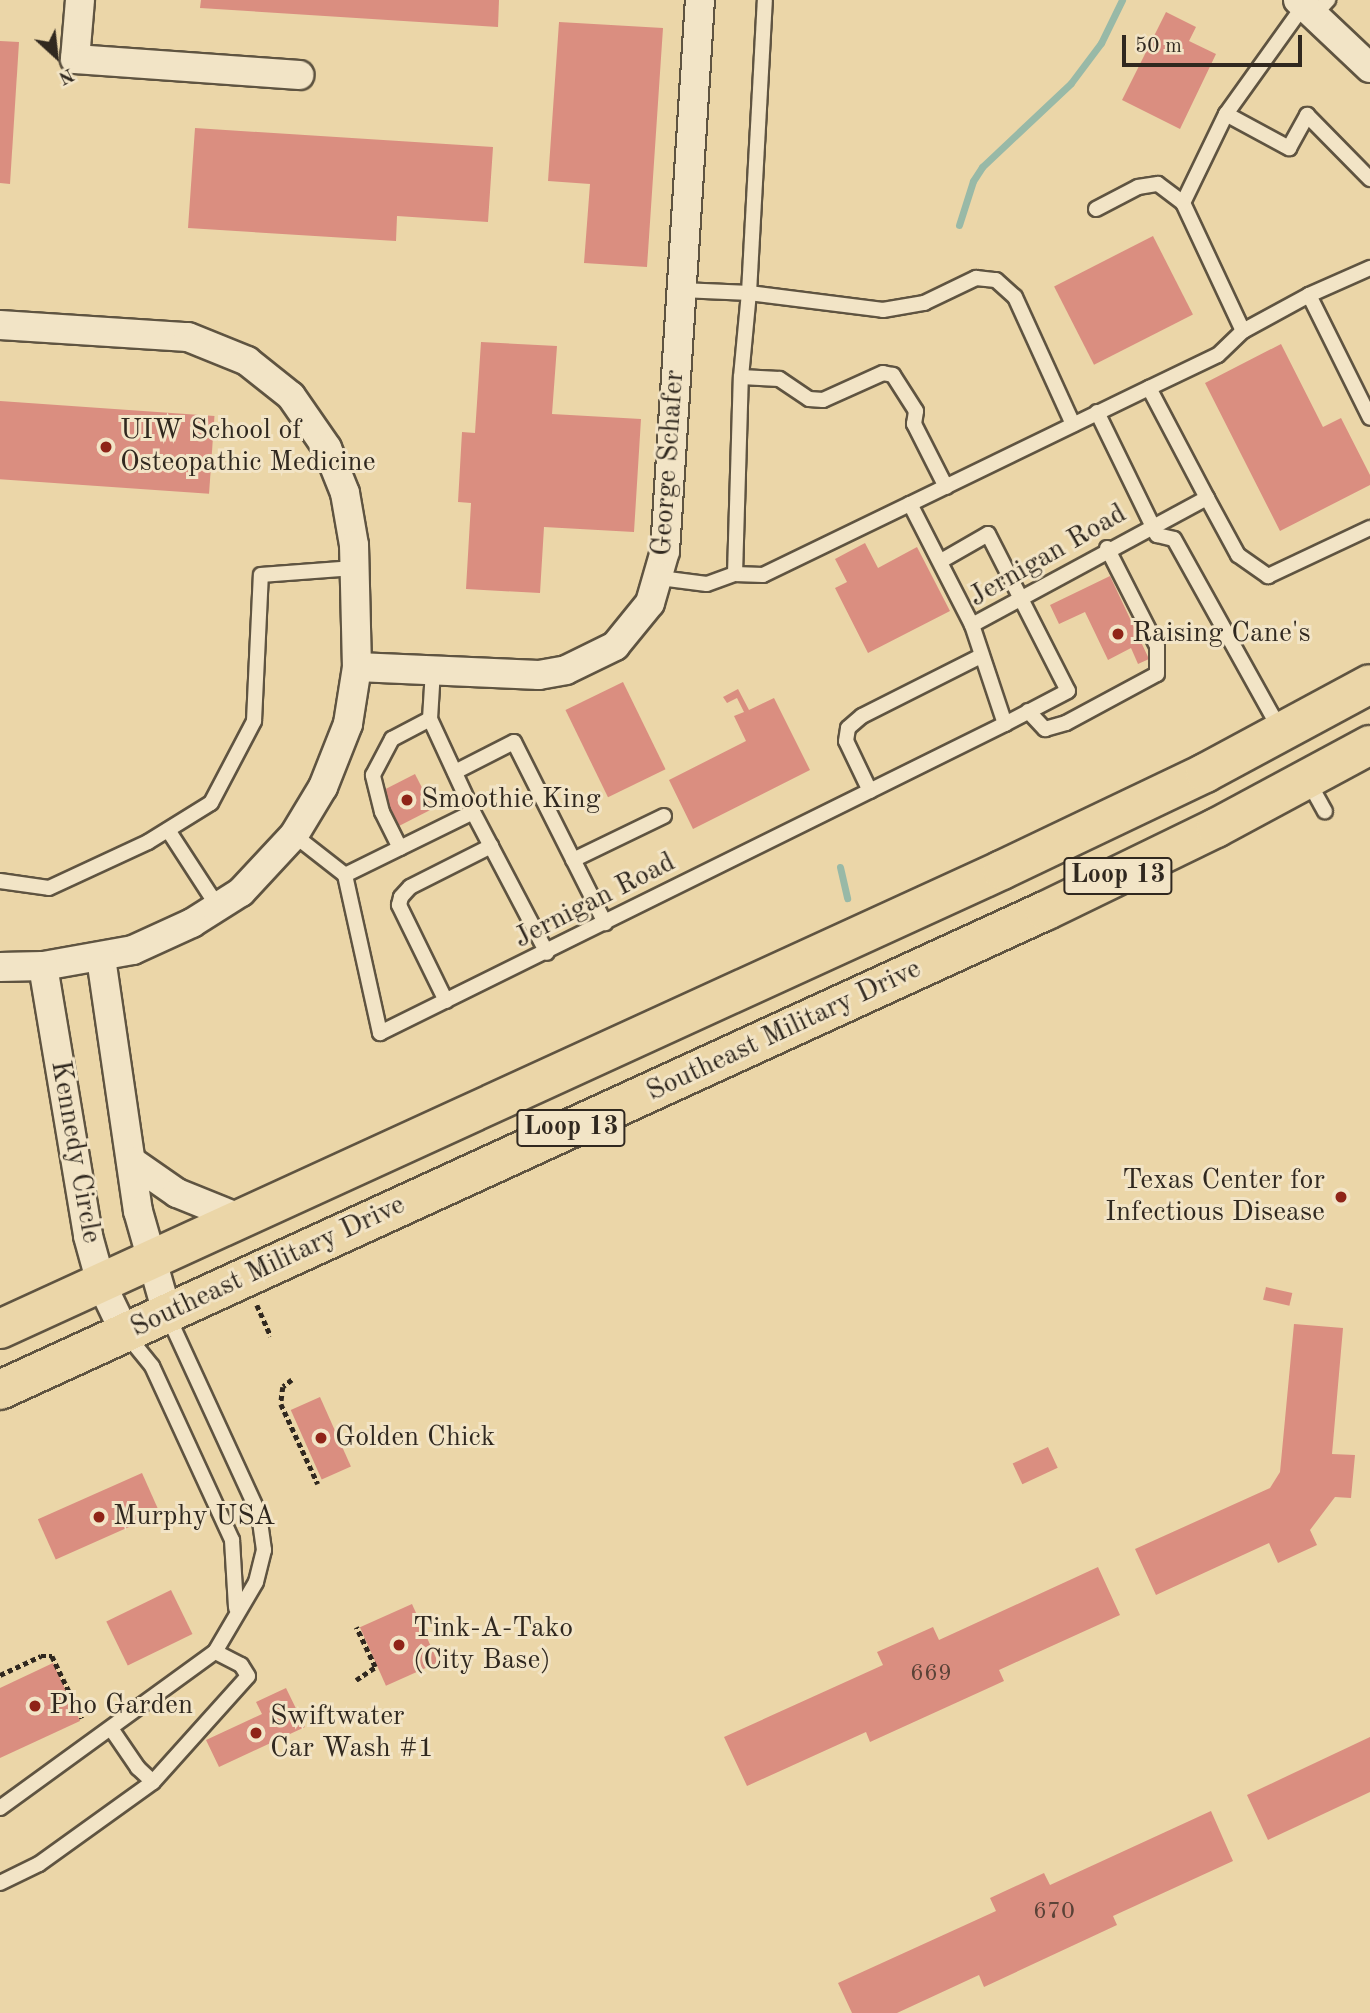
<!DOCTYPE html>
<style>
body{margin:0}
#map{position:relative;width:1370px;height:2013px;overflow:hidden;background:#ebd6a8;font-family:"Old Standard TT",serif}
div>[style]{position:absolute}
[style*='--x']{left:calc(var(--x)*1px);top:calc(var(--y)*1px);width:calc(var(--w)*1px);rotate:calc(var(--a)*1deg)}
.stream>*{height:7px;margin:-3.5px;padding:0 3.5px;transform-origin:3.5px;border-radius:3.5px;background:#98b9a7}
.building>*{inset:0;background:#da8e80;transform-origin:0 0}
.path>*{height:4.5px;margin-top:-2.25px;transform-origin:0;background:repeating-linear-gradient(90deg,#30281f 0 5px,transparent 0 8.5px)}
.roads{filter:drop-shadow(2px 0 #5f5441) drop-shadow(-2px 0 #5f5441) drop-shadow(0 2px #5f5441) drop-shadow(0 -2px #5f5441)}
.service>*{height:14px;margin:-7px;padding:0 7px;transform-origin:7px;border-radius:7px;background:#f2e4c6}
.minor>*{height:28px;margin:-14px;padding:0 14px;transform-origin:14px;border-radius:14px;background:#f2e4c6}
.primary>*{height:38px;margin:-19px;padding:0 19px;transform-origin:19px;border-radius:19px;background:#ebd6a8}
.dots>*{width:19px;height:19px;translate:-50% -50%;box-sizing:border-box;border:4px solid #f2e4c6;border-radius:50%}
span{translate:-50% -50%;white-space:nowrap;text-align:center;line-height:1.15;-webkit-text-stroke:6px #f2e4c6;paint-order:stroke}
.number-label{font-size:24px;color:#5a4237}
.number-label span{-webkit-text-stroke-width:0}
.shield-label span{padding:2px 5px;background:#f2e4c6;border:2px solid;border-radius:5px;-webkit-text-stroke-width:0}
.shield-label{font-size:26px;color:#30281f;font-weight:700}
.poi-label{font-size:28px;color:#30281f}
.left{translate:0 -50%;text-align:left}
.right{translate:-100% -50%;text-align:right}
.street-label{font-size:28px;color:#30281f}
.north{position:absolute;left:21px;top:21px;width:70px;height:70px;-webkit-text-stroke:5px #f2e4c6;paint-order:stroke;rotate:153deg;font-size:19px;font-weight:700;line-height:28px;text-align:center;color:#30281f}
.north::after{content:'';display:block;margin:auto;width:24px;height:32px;background:#30281f;clip-path:polygon(50% 0,100% 100%,50% 72%,0 100%)}
.scale{position:absolute;left:1122px;top:35px;width:180px;height:32px;box-sizing:border-box;border:4px solid #30281f;border-top:0;padding-left:9px;font-size:21px;line-height:24px;white-space:nowrap;color:#30281f;-webkit-text-stroke:5px #f2e4c6;paint-order:stroke}
</style>
<div id="map">
<div class="stream">
<i style="--x:959;--y:225;--w:46;--a:-72.3"></i>
<i style="--x:973;--y:181;--w:17;--a:-57"></i>
<i style="--x:982;--y:167;--w:122;--a:-43.3"></i>
<i style="--x:1071;--y:83;--w:50;--a:-53.1"></i>
<i style="--x:1101;--y:43;--w:48;--a:-64"></i>
<i style="--x:840;--y:867;--w:32;--a:77"></i>
</div>
<div class="building">
<i style="clip-path:polygon(201px 0,499px 0,498px 27px,200px 8px)"></i>
<i style="clip-path:polygon(1166px 12px,1196px 27px,1189px 41px,1216px 54px,1180px 129px,1122px 100px)"></i>
<i style="clip-path:polygon(559px 22px,663px 28px,647px 267px,584px 263px,590px 184px,548px 181px)"></i>
<i style="clip-path:polygon(0 41px,19px 42px,10px 184px,0 183px)"></i>
<i style="clip-path:polygon(195px 128px,493px 147px,488px 222px,397px 216px,396px 241px,188px 228px)"></i>
<i style="left:1153px;top:236px;width:88px;height:111px;rotate:63deg"></i>
<i style="clip-path:polygon(481px 342px,557px 346px,552px 414px,641px 419px,634px 532px,544px 527px,540px 593px,466px 589px,471px 503px,458px 502px,462px 432px,475px 433px)"></i>
<i style="clip-path:polygon(1281px 344px,1323px 427px,1341px 418px,1370px 475px,1370px 485px,1280px 531px,1205px 383px)"></i>
<i style="left:0;top:401px;width:215px;height:78px;rotate:4deg"></i>
<i style="clip-path:polygon(865px 543px,878px 568px,917px 547px,950px 611px,868px 653px,835px 588px,847px 582px,835px 559px)"></i>
<i style="clip-path:polygon(1110px 576px,1149px 659px,1138px 664px,1131px 648px,1108px 660px,1085px 612px,1059px 624px,1050px 605px)"></i>
<i style="left:623px;top:682px;width:97px;height:64px;rotate:64deg"></i>
<i style="clip-path:polygon(738px 689px,749px 710px,774px 698px,810px 770px,693px 829px,669px 780px,746px 741px,734px 716px,744px 712px,737px 698px,727px 703px,723px 697px)"></i>
<i style="left:415px;top:774px;width:39px;height:39px;rotate:63deg"></i>
<i style="left:1266px;top:1287px;width:27px;height:13px;rotate:13deg"></i>
<i style="clip-path:polygon(1294px 1324px,1343px 1328px,1332px 1454px,1355px 1455px,1351px 1498px,1335px 1497px,1310px 1530px,1317px 1545px,1278px 1563px,1269px 1543px,1156px 1595px,1135px 1549px,1270px 1488px,1280px 1472px)"></i>
<i style="left:320px;top:1397px;width:76px;height:32px;rotate:66deg"></i>
<i style="left:1048px;top:1447px;width:23px;height:39px;rotate:65deg"></i>
<i style="left:142px;top:1473px;width:44px;height:114px;rotate:66deg"></i>
<i style="clip-path:polygon(1098px 1567px,1120px 1615px,999px 1670px,1004px 1681px,870px 1742px,866px 1732px,747px 1786px,724px 1737px,883px 1665px,877px 1652px,933px 1627px,939px 1640px)"></i>
<i style="left:171px;top:1590px;width:49px;height:72px;rotate:64deg"></i>
<i style="left:412px;top:1604px;width:64px;height:57px;rotate:66deg"></i>
<i style="clip-path:polygon(53px 1663px,80px 1721px,0 1758px,0 1688px)"></i>
<i style="clip-path:polygon(286px 1688px,305px 1727px,219px 1767px,206px 1740px,262px 1714px,256px 1702px)"></i>
<i style="clip-path:polygon(1370px 1737px,1370px 1792px,1268px 1840px,1247px 1795px)"></i>
<i style="clip-path:polygon(1211px 1811px,1233px 1861px,1113px 1916px,1117px 1925px,984px 1987px,979px 1975px,897px 2013px,852px 2013px,838px 1983px,996px 1911px,990px 1898px,1044px 1873px,1050px 1885px)"></i>
</div>
<div class="path">
<i style="--x:257;--y:1305;--w:34;--a:66"></i>
<i style="--x:292;--y:1380;--w:11;--a:142"></i>
<i style="--x:283;--y:1387;--w:17;--a:97"></i>
<i style="--x:281;--y:1404;--w:88;--a:65.2"></i>
<i style="--x:0;--y:1675;--w:45;--a:-24.9"></i>
<i style="--x:41;--y:1656;--w:11;--a:0"></i>
<i style="--x:52;--y:1656;--w:69;--a:64.2"></i>
<i style="--x:356;--y:1680;--w:23;--a:-34"></i>
<i style="--x:375;--y:1667;--w:44;--a:-115.4"></i>
</div>
<div class="roads">
<div class="service">
<i style="--x:1314;--y:15;--w:21;--a:-47"></i>
<i style="--x:1226;--y:114;--w:72;--a:28.4"></i>
<i style="--x:1289;--y:148;--w:38;--a:-61"></i>
<i style="--x:1307;--y:115;--w:90;--a:45.5"></i>
<i style="--x:1096;--y:209;--w:47;--a:-27.6"></i>
<i style="--x:1138;--y:187;--w:20;--a:-9"></i>
<i style="--x:1158;--y:184;--w:31;--a:37"></i>
<i style="--x:682;--y:290;--w:67;--a:2.6"></i>
<i style="--x:749;--y:293;--w:293;--a:-86.9"></i>
<i style="--x:1309;--y:295;--w:67;--a:-23.9"></i>
<i style="--x:1243;--y:331;--w:75;--a:-28.6"></i>
<i style="--x:1309;--y:295;--w:137;--a:63.6"></i>
<i style="--x:1097;--y:412;--w:137;--a:64"></i>
<i style="--x:1157;--y:535;--w:17;--a:13"></i>
<i style="--x:1174;--y:539;--w:220;--a:60.9"></i>
<i style="--x:946;--y:487;--w:71;--a:-116.9"></i>
<i style="--x:914;--y:424;--w:13;--a:-81"></i>
<i style="--x:916;--y:411;--w:43;--a:-122.6"></i>
<i style="--x:893;--y:375;--w:10;--a:-169"></i>
<i style="--x:883;--y:373;--w:66;--a:155.8"></i>
<i style="--x:823;--y:400;--w:14;--a:-176"></i>
<i style="--x:809;--y:399;--w:36;--a:-146"></i>
<i style="--x:779;--y:379;--w:38;--a:-177"></i>
<i style="--x:741;--y:377;--w:84;--a:-84.6"></i>
<i style="--x:749;--y:293;--w:135;--a:7.2"></i>
<i style="--x:883;--y:310;--w:42;--a:-9.7"></i>
<i style="--x:924;--y:303;--w:58;--a:-25.7"></i>
<i style="--x:976;--y:278;--w:20;--a:6"></i>
<i style="--x:996;--y:280;--w:25;--a:42"></i>
<i style="--x:1015;--y:297;--w:140;--a:65.5"></i>
<i style="--x:1207;--y:498;--w:65;--a:61.5"></i>
<i style="--x:1238;--y:555;--w:37;--a:35"></i>
<i style="--x:1268;--y:576;--w:113;--a:-25.2"></i>
<i style="--x:941;--y:561;--w:54;--a:-29.9"></i>
<i style="--x:988;--y:534;--w:176;--a:63"></i>
<i style="--x:1068;--y:691;--w:71;--a:152.4"></i>
<i style="--x:735;--y:574;--w:28;--a:2"></i>
<i style="--x:763;--y:575;--w:163;--a:-25.8"></i>
<i style="--x:660;--y:578;--w:47;--a:7.3"></i>
<i style="--x:707;--y:584;--w:30;--a:-20"></i>
<i style="--x:735;--y:574;--w:197;--a:-88.3"></i>
<i style="--x:972;--y:625;--w:136;--a:-117.1"></i>
<i style="--x:910;--y:504;--w:266;--a:-25.9"></i>
<i style="--x:1028;--y:711;--w:25;--a:47"></i>
<i style="--x:1045;--y:729;--w:22;--a:-16"></i>
<i style="--x:1066;--y:723;--w:103;--a:-28.3"></i>
<i style="--x:1157;--y:674;--w:28;--a:-90"></i>
<i style="--x:1157;--y:646;--w:110;--a:-117"></i>
<i style="--x:455;--y:772;--w:66;--a:-27"></i>
<i style="--x:514;--y:742;--w:203;--a:63.3"></i>
<i style="--x:1307;--y:779;--w:37;--a:61"></i>
<i style="--x:870;--y:791;--w:55;--a:-115.6"></i>
<i style="--x:846;--y:741;--w:13;--a:-81"></i>
<i style="--x:848;--y:728;--w:18;--a:-41"></i>
<i style="--x:862;--y:716;--w:131;--a:-26.8"></i>
<i style="--x:473;--y:812;--w:159;--a:62.3"></i>
<i style="--x:168;--y:830;--w:92;--a:57"></i>
<i style="--x:294;--y:835;--w:65;--a:38.1"></i>
<i style="--x:345;--y:875;--w:143;--a:-26.2"></i>
<i style="--x:473;--y:812;--w:102;--a:-114.8"></i>
<i style="--x:430;--y:719;--w:49;--a:-86.5"></i>
<i style="--x:400;--y:848;--w:40;--a:-116.6"></i>
<i style="--x:382;--y:812;--w:38;--a:-104"></i>
<i style="--x:373;--y:775;--w:41;--a:-62.2"></i>
<i style="--x:392;--y:739;--w:43;--a:-27.8"></i>
<i style="--x:573;--y:860;--w:101;--a:-25.8"></i>
<i style="--x:345;--y:875;--w:162;--a:77.5"></i>
<i style="--x:380;--y:1033;--w:697;--a:-26.31"></i>
<i style="--x:1005;--y:724;--w:104;--a:-108.4"></i>
<i style="--x:972;--y:625;--w:267;--a:-28.4"></i>
<i style="--x:1207;--y:498;--w:124;--a:-117.8"></i>
<i style="--x:1149;--y:388;--w:76;--a:-25.6"></i>
<i style="--x:1218;--y:355;--w:35;--a:-44"></i>
<i style="--x:1243;--y:331;--w:141;--a:-115.1"></i>
<i style="--x:1183;--y:203;--w:99;--a:-64.2"></i>
<i style="--x:1226;--y:114;--w:134;--a:-54.4"></i>
<i style="--x:0;--y:881;--w:49;--a:8.1"></i>
<i style="--x:49;--y:888;--w:109;--a:-24.9"></i>
<i style="--x:148;--y:842;--w:74;--a:-31.8"></i>
<i style="--x:211;--y:803;--w:93;--a:-62.3"></i>
<i style="--x:254;--y:721;--w:146;--a:-87.3"></i>
<i style="--x:261;--y:575;--w:93;--a:-4.3"></i>
<i style="--x:446;--y:1001;--w:107;--a:-116.1"></i>
<i style="--x:399;--y:905;--w:8;--a:-76"></i>
<i style="--x:401;--y:897;--w:13;--a:-48"></i>
<i style="--x:410;--y:887;--w:91;--a:-26.8"></i>
<i style="--x:126;--y:1334;--w:41;--a:50.9"></i>
<i style="--x:152;--y:1366;--w:192;--a:65.3"></i>
<i style="--x:232;--y:1540;--w:68;--a:86.6"></i>
<i style="--x:153;--y:1782;--w:142;--a:-48.1"></i>
<i style="--x:248;--y:1676;--w:13;--a:-122"></i>
<i style="--x:241;--y:1665;--w:29;--a:-153"></i>
<i style="--x:0;--y:1808;--w:266;--a:-36"></i>
<i style="--x:215;--y:1652;--w:81;--a:-59.6"></i>
<i style="--x:256;--y:1582;--w:33;--a:-76"></i>
<i style="--x:264;--y:1550;--w:36;--a:-98"></i>
<i style="--x:259;--y:1514;--w:220;--a:-114.7"></i>
<i style="--x:0;--y:1883;--w:43;--a:-26"></i>
<i style="--x:39;--y:1864;--w:140;--a:-35.7"></i>
<i style="--x:153;--y:1782;--w:21;--a:-137"></i>
<i style="--x:138;--y:1768;--w:46;--a:-124.4"></i>
</div>
<div class="minor">
<i style="--x:80;--y:0;--w:59;--a:94.8"></i>
<i style="--x:75;--y:59;--w:225;--a:4.1"></i>
<i style="--x:1298;--y:0;--w:99;--a:43.4"></i>
<i style="--x:0;--y:325;--w:188;--a:3.7"></i>
<i style="--x:188;--y:337;--w:64;--a:22.1"></i>
<i style="--x:247;--y:361;--w:56;--a:38.5"></i>
<i style="--x:291;--y:396;--w:63;--a:55.3"></i>
<i style="--x:327;--y:448;--w:48;--a:68.2"></i>
<i style="--x:345;--y:493;--w:53;--a:80.2"></i>
<i style="--x:354;--y:545;--w:122;--a:88.6"></i>
<i style="--x:357;--y:667;--w:58;--a:99"></i>
<i style="--x:348;--y:724;--w:68;--a:111.6"></i>
<i style="--x:323;--y:787;--w:56;--a:121.1"></i>
<i style="--x:294;--y:835;--w:78;--a:132.9"></i>
<i style="--x:241;--y:892;--w:58;--a:147.7"></i>
<i style="--x:192;--y:923;--w:65;--a:155.4"></i>
<i style="--x:133;--y:950;--w:91;--a:169.9"></i>
<i style="--x:43;--y:966;--w:43;--a:178.7"></i>
<i style="--x:357;--y:667;--w:182;--a:2.5"></i>
<i style="--x:539;--y:675;--w:27;--a:-10"></i>
<i style="--x:566;--y:670;--w:55;--a:-26.1"></i>
<i style="--x:615;--y:646;--w:55;--a:-50.9"></i>
<i style="--x:650;--y:603;--w:54;--a:-73.9"></i>
<i style="--x:665;--y:551;--w:552;--a:-86.37"></i>
<i style="--x:101;--y:958;--w:256;--a:81.7"></i>
<i style="--x:138;--y:1211;--w:106;--a:74.1"></i>
<i style="--x:43;--y:966;--w:274;--a:80.5"></i>
<i style="--x:88;--y:1236;--w:49;--a:74.5"></i>
<i style="--x:101;--y:1283;--w:55;--a:64.4"></i>
<i style="--x:131;--y:1161;--w:56;--a:34.8"></i>
<i style="--x:177;--y:1193;--w:67;--a:22"></i>
</div>
<div class="primary">
<i style="--x:0;--y:1329;--w:1102;--a:-24.61"></i>
<i style="--x:1002;--y:870;--w:225;--a:-25.5"></i>
<i style="--x:1205;--y:773;--w:187;--a:-28.3"></i>
<i style="--x:0;--y:1390;--w:1150;--a:-24.63"></i>
<i style="--x:1045;--y:911;--w:190;--a:-25.9"></i>
<i style="--x:1216;--y:828;--w:175;--a:-28.3"></i>
</div>
</div>
<div class="dots">
<i style="left:106px;top:447px;background:#8f2418"></i>
<i style="left:1118px;top:634px;background:#8f2418"></i>
<i style="left:407px;top:800px;background:#8f2418"></i>
<i style="left:1341px;top:1197px;background:#8f2418"></i>
<i style="left:321px;top:1438px;background:#8f2418"></i>
<i style="left:99px;top:1517px;background:#8f2418"></i>
<i style="left:399px;top:1645px;background:#8f2418"></i>
<i style="left:35px;top:1706px;background:#8f2418"></i>
<i style="left:256px;top:1733px;background:#8f2418"></i>
</div>
<div class="number-label">
<span style="left:931px;top:1675px">669</span>
<span style="left:1054px;top:1913px">670</span>
</div>
<div class="shield-label">
<span style="left:1118px;top:876px">Loop 13</span>
<span style="left:571px;top:1128px">Loop 13</span>
</div>
<div class="poi-label">
<span class="left" style="left:120px;top:447px">UIW School of<br>Osteopathic Medicine</span>
<span class="left" style="left:1132px;top:634px">Raising Cane's</span>
<span class="left" style="left:421px;top:800px">Smoothie King</span>
<span class="right" style="left:1325px;top:1197px">Texas Center for<br>Infectious Disease</span>
<span class="left" style="left:335px;top:1438px">Golden Chick</span>
<span class="left" style="left:113px;top:1517px">Murphy USA</span>
<span class="left" style="left:413px;top:1645px">Tink-A-Tako<br>(City Base)</span>
<span class="left" style="left:49px;top:1706px">Pho Garden</span>
<span class="left" style="left:270px;top:1733px">Swiftwater<br>Car Wash #1</span>
</div>
<div class="street-label">
<span style="left:669px;top:463px;rotate:-86deg">George Schafer</span>
<span style="left:1048px;top:556px;rotate:-30deg">Jernigan Road</span>
<span style="left:595px;top:901px;rotate:-27deg">Jernigan Road</span>
<span style="left:784px;top:1031px;rotate:-25deg">Southeast Military Drive</span>
<span style="left:75px;top:1152px;rotate:80deg">Kennedy Circle</span>
<span style="left:268px;top:1267px;rotate:-25deg">Southeast Military Drive</span>
</div>
<div class="north">N</div>
<div class="scale">50 m</div>
</div>
